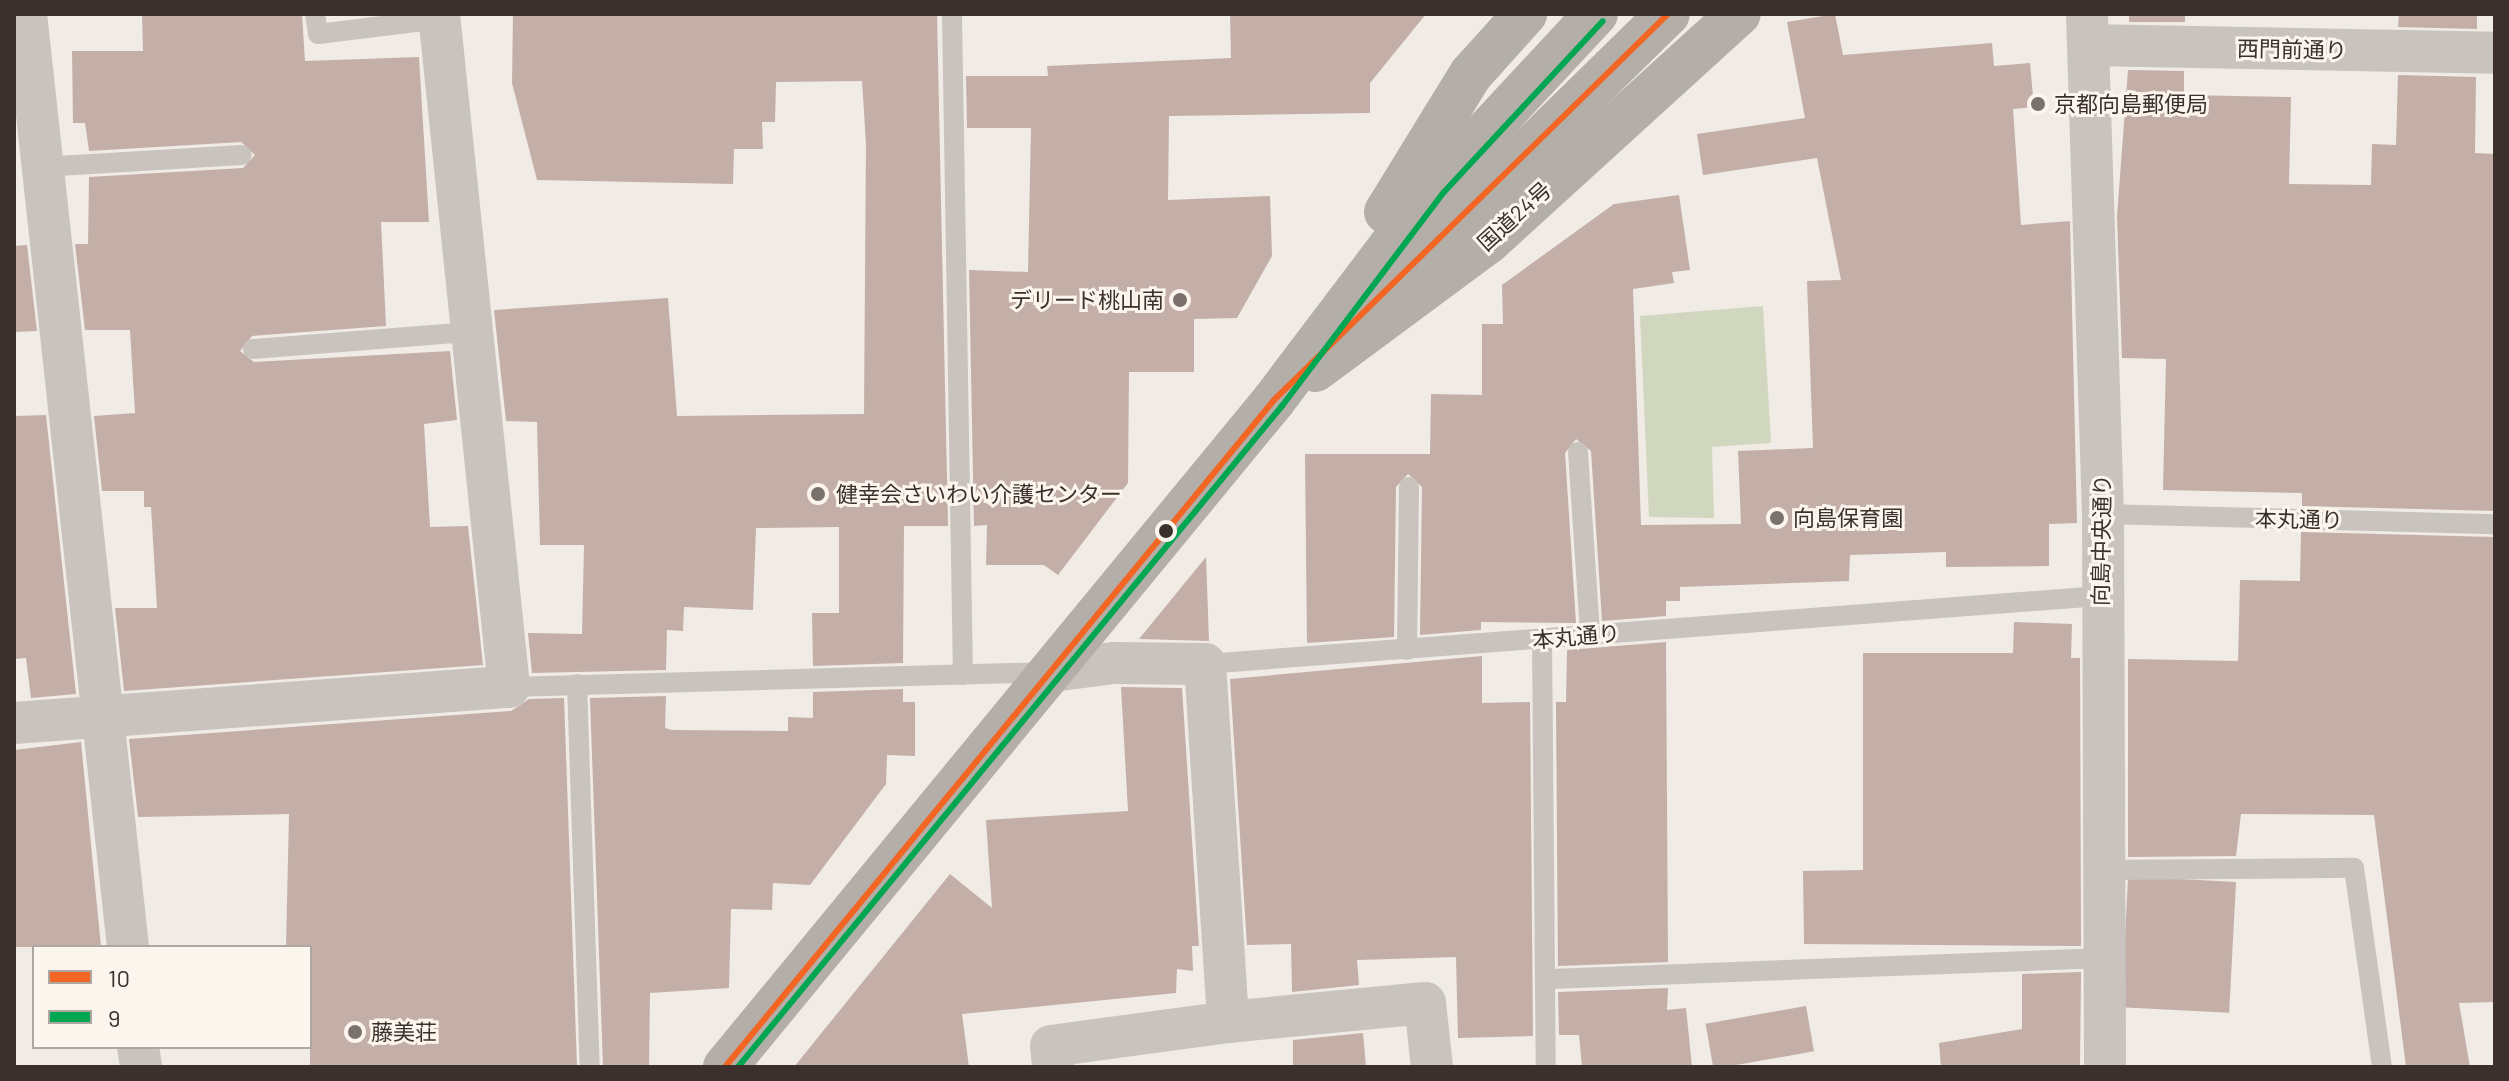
<!DOCTYPE html>
<meta charset="utf-8">
<style>
body{margin:0}
#map{position:relative;width:2509px;height:1081px;overflow:hidden;background:#f0ebe5;font-family:Barlow,"Noto Sans JP",sans-serif}
div>[style]{position:absolute}
[style*='--x']{left:calc(var(--x)*1px);top:calc(var(--y)*1px);width:calc(var(--w)*1px);rotate:calc(var(--a)*1deg)}
.green>*{inset:0;background:#d1d6bf}
.building>*{inset:0;background:#c3afa7;transform-origin:0 0}
.service>*{height:20px;margin:-10px;padding:0 10px;transform-origin:10px;border-radius:10px;background:#c9c3be}
.minor>*{height:42px;margin:-21px;padding:0 21px;transform-origin:21px;border-radius:21px;background:#c9c3be}
.trunk>*{height:44px;margin:-22px;padding:0 22px;transform-origin:22px;border-radius:22px;background:#b4aea8}
.bus-1>*{height:6px;margin:-3px;padding:0 3px;transform-origin:3px;border-radius:3px;background:#f26522}
.bus-2>*{height:6px;margin:-3px;padding:0 3px;transform-origin:3px;border-radius:3px;background:#00a651}
.dots>*{width:22px;height:22px;translate:-50% -50%;box-sizing:border-box;border:4px solid #fbf5ee;border-radius:50%}
span{translate:-50% -50%;white-space:nowrap;text-align:center;line-height:1.15;-webkit-text-stroke:6px #fbf5ee;paint-order:stroke}
.street-label{font-size:22px;color:#3b302b}
.poi-label{font-size:22px;color:#3b302b}
.left{translate:0 -50%;text-align:left}
.right{translate:-100% -50%;text-align:right}
.frame{position:absolute;inset:0;border:16px solid #3b302b;pointer-events:none}
.legend{position:absolute;left:32px;top:945px;width:280px;height:104px;box-sizing:border-box;background:#fbf5ee;border:2px solid #aea6a0;margin:0;padding:10px 14px;list-style:none;font-size:24px;color:#3b302b}
.legend li{display:flex;align-items:center;gap:16px;height:40px}
.legend b{width:40px;border:2px solid #aea6a0}
</style>
<div id="map">
<div class="green">
<i style="clip-path:polygon(1763px 306px,1771px 443px,1712px 447px,1714px 518px,1649px 517px,1640px 316px)"></i>
</div>
<div class="building">
<i style="clip-path:polygon(142px 14px,302px 14px,305px 61px,419px 57px,429px 222px,381px 222px,386px 326px,252px 336px,240px 351px,254px 362px,450px 351px,457px 420px,424px 424px,430px 527px,468px 526px,483px 665px,124px 691px,115px 608px,157px 608px,151px 507px,144px 507px,144px 491px,102px 491px,94px 416px,135px 413px,130px 330px,85px 330px,75px 244px,88px 244px,89px 177px,243px 168px,255px 155px,241px 142px,89px 151px,85px 123px,73px 123px,72px 51px,143px 51px)"></i>
<i style="clip-path:polygon(513px 14px,937px 14px,948px 526px,904px 526px,903px 663px,813px 666px,812px 613px,839px 613px,839px 527px,756px 528px,753px 610px,684px 607px,683px 631px,667px 630px,666px 670px,532px 673px,528px 633px,582px 634px,584px 545px,540px 545px,537px 422px,506px 421px,494px 310px,668px 298px,677px 416px,864px 414px,866px 144px,862px 81px,776px 82px,775px 122px,762px 122px,763px 149px,734px 149px,733px 184px,537px 180px,512px 83px)"></i>
<i style="clip-path:polygon(1230px 14px,1426px 14px,1370px 83px,1370px 113px,1169px 116px,1168px 200px,1270px 196px,1272px 256px,1237px 318px,1194px 319px,1194px 372px,1129px 372px,1128px 483px,1058px 575px,1044px 565px,986px 565px,987px 525px,974px 526px,969px 270px,1028px 272px,1031px 128px,967px 128px,966px 76px,1048px 76px,1047px 66px,1231px 58px)"></i>
<i style="clip-path:polygon(1835px 14px,1843px 55px,1992px 43px,1994px 66px,2030px 63px,2034px 107px,2013px 109px,2021px 225px,2070px 221px,2077px 523px,2049px 524px,2049px 566px,1946px 567px,1946px 552px,1850px 555px,1849px 581px,1680px 587px,1680px 601px,1666px 601px,1666px 616px,1602px 621px,1591px 451px,1576px 439px,1565px 453px,1576px 623px,1481px 622px,1481px 630px,1420px 635px,1422px 487px,1408px 474px,1396px 487px,1394px 637px,1307px 643px,1305px 454px,1430px 454px,1431px 394px,1482px 395px,1482px 324px,1503px 324px,1502px 285px,1614px 204px,1679px 195px,1690px 270px,1672px 272px,1674px 283px,1633px 289px,1641px 525px,1741px 524px,1738px 451px,1813px 448px,1807px 281px,1841px 280px,1817px 158px,1703px 175px,1697px 134px,1805px 118px,1787px 22px)"></i>
<i style="left:2129px;top:14px;width:56px;height:8px"></i>
<i style="clip-path:polygon(2399px 14px,2477px 14px,2477px 29px,2398px 27px)"></i>
<i style="clip-path:polygon(2128px 70px,2184px 71px,2184px 95px,2291px 97px,2289px 184px,2371px 185px,2372px 144px,2396px 145px,2398px 75px,2476px 77px,2475px 153px,2495px 154px,2495px 511px,2302px 506px,2302px 493px,2163px 490px,2166px 359px,2122px 358px,2117px 216px)"></i>
<i style="clip-path:polygon(27px 245px,37px 331px,14px 332px,14px 246px)"></i>
<i style="clip-path:polygon(46px 415px,76px 694px,31px 698px,26px 658px,14px 659px,14px 416px)"></i>
<i style="clip-path:polygon(2301px 532px,2495px 537px,2495px 1002px,2459px 1003px,2470px 1067px,2406px 1067px,2374px 815px,2241px 814px,2236px 856px,2128px 857px,2128px 659px,2238px 661px,2240px 580px,2300px 581px)"></i>
<i style="clip-path:polygon(1206px 557px,1209px 641px,1139px 639px)"></i>
<i style="clip-path:polygon(2014px 622px,2072px 624px,2071px 658px,2080px 658px,2081px 946px,1804px 944px,1803px 871px,1863px 870px,1863px 653px,2013px 653px)"></i>
<i style="clip-path:polygon(1666px 642px,1668px 962px,1558px 966px,1556px 702px,1566px 702px,1567px 650px)"></i>
<i style="clip-path:polygon(1482px 656px,1482px 703px,1530px 702px,1533px 1036px,1458px 1038px,1456px 957px,1357px 960px,1359px 985px,1292px 992px,1291px 944px,1247px 945px,1230px 679px)"></i>
<i style="clip-path:polygon(1121px 687px,1182px 688px,1199px 946px,1192px 946px,1193px 971px,1177px 969px,1176px 993px,962px 1014px,969px 1067px,794px 1067px,950px 874px,992px 908px,986px 820px,1128px 811px)"></i>
<i style="clip-path:polygon(903px 689px,903px 702px,915px 702px,915px 756px,887px 755px,886px 784px,810px 885px,773px 883px,772px 910px,731px 909px,729px 988px,650px 993px,649px 1067px,603px 1067px,590px 698px,666px 696px,665px 728px,672px 730px,788px 731px,788px 717px,813px 718px,813px 692px)"></i>
<i style="clip-path:polygon(564px 698px,577px 1067px,310px 1067px,310px 947px,286px 947px,289px 814px,138px 817px,129px 739px,511px 711px,529px 699px)"></i>
<i style="clip-path:polygon(81px 742px,101px 947px,14px 947px,14px 750px)"></i>
<i style="left:2236px;top:882px;width:131px;height:108px;rotate:93deg"></i>
<i style="clip-path:polygon(2081px 972px,2080px 1067px,1941px 1067px,1939px 1043px,2022px 1029px,2022px 974px)"></i>
<i style="clip-path:polygon(1668px 988px,1667px 1010px,1686px 1008px,1692px 1067px,1582px 1067px,1579px 1035px,1559px 1035px,1558px 992px)"></i>
<i style="left:1806px;top:1006px;width:46px;height:102px;rotate:80deg"></i>
<i style="clip-path:polygon(1363px 1033px,1366px 1067px,1293px 1067px,1293px 1040px)"></i>
</div>
<div class="service">
<i style="--x:315;--y:14;--w:20;--a:81"></i>
<i style="--x:318;--y:34;--w:123;--a:-7"></i>
<i style="--x:952;--y:14;--w:661;--a:89.05"></i>
<i style="--x:41;--y:167;--w:201;--a:-3.4"></i>
<i style="--x:253;--y:349;--w:218;--a:-4.5"></i>
<i style="--x:1578;--y:452;--w:182;--a:86.2"></i>
<i style="--x:2103;--y:514;--w:392;--a:1.5"></i>
<i style="--x:1542;--y:639;--w:428;--a:89.5"></i>
<i style="--x:1407;--y:650;--w:163;--a:-89.3"></i>
<i style="--x:1205;--y:664;--w:898;--a:-4.34"></i>
<i style="--x:577;--y:684;--w:383;--a:88.1"></i>
<i style="--x:509;--y:687;--w:539;--a:-1.59"></i>
<i style="--x:2103;--y:870;--w:251;--a:-0.5"></i>
<i style="--x:2354;--y:868;--w:201;--a:82"></i>
<i style="--x:1550;--y:979;--w:554;--a:-2.17"></i>
</div>
<div class="minor">
<i style="--x:26;--y:14;--w:939;--a:83.76"></i>
<i style="--x:2087;--y:14;--w:500;--a:88.17"></i>
<i style="--x:2103;--y:514;--w:553;--a:89.79"></i>
<i style="--x:2089;--y:45;--w:406;--a:1.1"></i>
<i style="--x:1052;--y:671;--w:63;--a:-7.4"></i>
<i style="--x:1114;--y:663;--w:91;--a:0.6"></i>
<i style="--x:1205;--y:664;--w:359;--a:86.3"></i>
<i style="--x:1228;--y:1022;--w:198;--a:-5.5"></i>
<i style="--x:1425;--y:1003;--w:64;--a:83.8"></i>
<i style="--x:14;--y:723;--w:496;--a:-4.2"></i>
<i style="--x:509;--y:687;--w:677;--a:-95.94"></i>
<i style="--x:138;--y:1047;--w:20;--a:81"></i>
<i style="--x:1053;--y:1067;--w:21;--a:-95"></i>
<i style="--x:1051;--y:1046;--w:179;--a:-7.7"></i>
</div>
<div class="trunk">
<i style="--x:1386;--y:212;--w:162;--a:-58.4"></i>
<i style="--x:1471;--y:74;--w:81;--a:-48"></i>
<i style="--x:1387;--y:289;--w:393;--a:-44.4"></i>
<i style="--x:1315;--y:370;--w:215;--a:-36.5"></i>
<i style="--x:1488;--y:242;--w:339;--a:-42.3"></i>
<i style="--x:725;--y:1067;--w:864;--a:-50.54"></i>
<i style="--x:1274;--y:400;--w:268;--a:-52.9"></i>
<i style="--x:1436;--y:186;--w:235;--a:-47.1"></i>
</div>
<div class="bus-1">
<i style="--x:725;--y:1067;--w:864;--a:-50.54"></i>
<i style="--x:1274;--y:400;--w:552;--a:-44.41"></i>
</div>
<div class="bus-2">
<i style="--x:738;--y:1067;--w:856;--a:-50.55"></i>
<i style="--x:1282;--y:406;--w:268;--a:-52.9"></i>
<i style="--x:1444;--y:192;--w:233;--a:-47.1"></i>
</div>
<div class="dots">
<i style="left:2038px;top:104px;background:#7a716c"></i>
<i style="left:1180px;top:300px;background:#7a716c"></i>
<i style="left:818px;top:494px;background:#7a716c"></i>
<i style="left:1777px;top:518px;background:#7a716c"></i>
<i style="left:1166px;top:531px;background:#3b302b"></i>
<i style="left:355px;top:1032px;background:#7a716c"></i>
</div>
<div class="street-label">
<span style="left:2292px;top:49px;rotate:1deg">西門前通り</span>
<span style="left:1514px;top:216px;rotate:-42deg">国道24号</span>
<span style="left:2299px;top:519px;rotate:1deg">本丸通り</span>
<span style="left:2101px;top:540px;rotate:-89deg">向島中央通り</span>
<span style="left:1576px;top:636px;rotate:-5deg">本丸通り</span>
</div>
<div class="poi-label">
<span class="left" style="left:2054px;top:104px">京都向島郵便局</span>
<span class="right" style="left:1164px;top:300px">デリード桃山南</span>
<span class="left" style="left:836px;top:494px">健幸会さいわい介護センター</span>
<span class="left" style="left:1793px;top:518px">向島保育園</span>
<span class="left" style="left:371px;top:1032px">藤美荘</span>
</div>
<div class="frame"></div>
<ul class="legend">
<li><b style="height:10px;background:#f26522"></b>10</li>
<li><b style="height:10px;background:#00a651"></b>9</li>
</ul>
</div>
